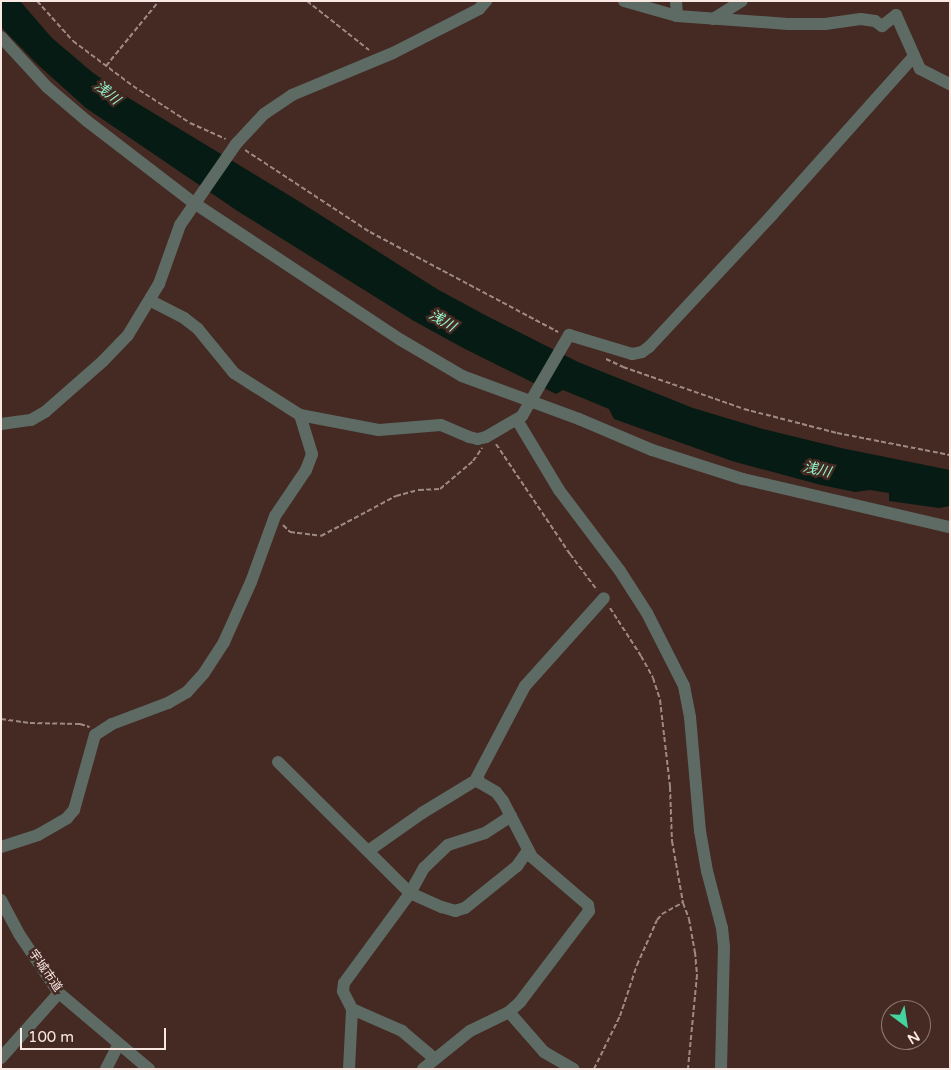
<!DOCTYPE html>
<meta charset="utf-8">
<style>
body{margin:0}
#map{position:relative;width:951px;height:1070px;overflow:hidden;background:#442a23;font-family:"Varela Round","Noto Sans JP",sans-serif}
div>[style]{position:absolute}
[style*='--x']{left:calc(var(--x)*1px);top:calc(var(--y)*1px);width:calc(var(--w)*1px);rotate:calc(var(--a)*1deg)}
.water>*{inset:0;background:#061b13}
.path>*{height:2px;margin-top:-1px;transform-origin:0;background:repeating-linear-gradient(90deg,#9f8983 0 5px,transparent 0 7.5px)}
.minor>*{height:12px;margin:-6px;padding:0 6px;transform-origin:6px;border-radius:6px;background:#5d6b64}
span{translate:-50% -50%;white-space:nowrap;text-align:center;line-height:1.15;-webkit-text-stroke:5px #442a23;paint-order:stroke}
.street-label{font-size:12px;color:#fae8e3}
.water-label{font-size:14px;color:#94f6cc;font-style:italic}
.frame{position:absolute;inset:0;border:2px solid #fae8e3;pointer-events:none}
.north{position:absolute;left:881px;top:1000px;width:50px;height:50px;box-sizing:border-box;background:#442a23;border:1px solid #8d7670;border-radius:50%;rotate:149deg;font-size:14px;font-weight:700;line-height:20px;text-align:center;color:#fae8e3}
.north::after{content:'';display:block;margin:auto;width:18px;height:22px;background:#43d4a0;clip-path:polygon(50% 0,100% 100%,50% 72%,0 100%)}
.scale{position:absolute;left:20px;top:1028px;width:146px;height:22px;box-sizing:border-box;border:2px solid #fae8e3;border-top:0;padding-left:6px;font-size:15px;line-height:18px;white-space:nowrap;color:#fae8e3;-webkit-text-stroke:4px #442a23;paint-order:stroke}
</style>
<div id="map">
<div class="water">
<i style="clip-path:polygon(1px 1px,20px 1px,52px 38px,92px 72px,127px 97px,300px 202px,437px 289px,485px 315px,578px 362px,693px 408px,763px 429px,841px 448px,950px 470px,950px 506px,939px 508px,889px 501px,889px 493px,870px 490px,855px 492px,821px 485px,732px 461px,614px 419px,609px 409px,563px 390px,556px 394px,465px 349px,414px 321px,239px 212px,86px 108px,37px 64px,1px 27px)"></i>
</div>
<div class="path">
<i style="--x:37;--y:1;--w:54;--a:48"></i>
<i style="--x:73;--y:41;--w:75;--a:36.9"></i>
<i style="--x:133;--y:86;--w:68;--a:33"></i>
<i style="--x:190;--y:123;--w:39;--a:24"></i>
<i style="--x:307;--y:1;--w:79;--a:38.3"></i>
<i style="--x:106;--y:66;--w:84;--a:-50.8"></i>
<i style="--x:245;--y:150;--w:149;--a:33.3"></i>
<i style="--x:370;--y:232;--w:213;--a:28"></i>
<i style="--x:606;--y:359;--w:19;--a:25"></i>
<i style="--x:623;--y:367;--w:128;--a:19.1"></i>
<i style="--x:744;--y:409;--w:96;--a:14.5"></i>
<i style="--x:837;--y:433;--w:115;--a:11"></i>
<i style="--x:496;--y:444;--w:133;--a:56.1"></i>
<i style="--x:570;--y:554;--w:45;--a:53.1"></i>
<i style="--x:283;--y:525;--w:10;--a:45"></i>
<i style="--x:290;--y:532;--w:31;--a:7"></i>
<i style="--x:321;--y:536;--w:85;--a:-28.1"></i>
<i style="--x:396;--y:496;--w:24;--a:-15"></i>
<i style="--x:419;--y:490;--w:21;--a:-3"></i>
<i style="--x:440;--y:489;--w:43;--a:-40.3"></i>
<i style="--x:473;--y:461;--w:16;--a:-55"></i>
<i style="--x:610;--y:608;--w:57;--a:57.1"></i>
<i style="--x:641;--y:656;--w:25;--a:61"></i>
<i style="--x:653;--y:678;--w:23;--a:72"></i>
<i style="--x:660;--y:700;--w:88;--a:83.4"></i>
<i style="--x:670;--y:787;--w:54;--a:87.9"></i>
<i style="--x:672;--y:841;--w:63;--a:79.9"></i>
<i style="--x:683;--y:903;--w:17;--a:69"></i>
<i style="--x:689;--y:919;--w:34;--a:80"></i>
<i style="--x:695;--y:952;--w:23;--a:85"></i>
<i style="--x:697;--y:975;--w:94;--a:95.5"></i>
<i style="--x:1;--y:719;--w:29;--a:8"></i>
<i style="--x:30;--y:723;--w:50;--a:1.1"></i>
<i style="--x:80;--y:724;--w:10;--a:17"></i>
<i style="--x:594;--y:1069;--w:59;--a:-63.9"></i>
<i style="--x:620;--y:1016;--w:54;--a:-71.6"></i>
<i style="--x:637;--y:965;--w:49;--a:-66"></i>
<i style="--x:657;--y:920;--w:8;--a:-50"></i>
<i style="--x:662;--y:914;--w:23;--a:-29"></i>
</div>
<div class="minor">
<i style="--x:624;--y:1;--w:55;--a:15.8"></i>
<i style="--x:677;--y:16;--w:111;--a:4.1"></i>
<i style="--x:788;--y:24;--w:37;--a:0"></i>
<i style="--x:825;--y:24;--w:36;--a:-8"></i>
<i style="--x:861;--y:19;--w:14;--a:8"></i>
<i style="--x:875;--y:21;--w:9;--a:36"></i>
<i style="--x:882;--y:26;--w:18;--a:-38"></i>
<i style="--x:896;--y:15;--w:59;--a:66"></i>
<i style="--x:920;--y:69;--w:34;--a:27"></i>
<i style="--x:676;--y:1;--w:15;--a:86"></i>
<i style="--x:713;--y:19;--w:34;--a:-32"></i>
<i style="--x:1;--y:37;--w:68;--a:47.4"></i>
<i style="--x:47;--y:87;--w:52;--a:40.4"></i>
<i style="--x:87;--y:121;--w:135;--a:37.5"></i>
<i style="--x:194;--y:203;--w:248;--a:33.5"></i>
<i style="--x:401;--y:340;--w:71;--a:30.5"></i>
<i style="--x:462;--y:376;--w:125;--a:20.2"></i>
<i style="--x:579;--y:419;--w:79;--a:23"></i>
<i style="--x:652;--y:450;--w:96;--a:17.7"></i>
<i style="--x:743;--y:479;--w:212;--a:13.1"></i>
<i style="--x:151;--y:301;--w:37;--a:27"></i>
<i style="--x:184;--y:318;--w:18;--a:38"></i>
<i style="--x:198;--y:329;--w:57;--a:50.7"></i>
<i style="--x:234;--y:373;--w:78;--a:32.5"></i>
<i style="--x:300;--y:415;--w:80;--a:10.8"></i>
<i style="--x:379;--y:430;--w:62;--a:-4.6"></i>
<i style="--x:441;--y:425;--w:30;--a:23"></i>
<i style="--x:469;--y:437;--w:9;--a:13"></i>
<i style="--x:478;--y:439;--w:8;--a:-14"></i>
<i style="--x:486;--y:437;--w:42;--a:-30.3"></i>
<i style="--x:522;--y:416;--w:94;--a:-59.9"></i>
<i style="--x:569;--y:335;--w:66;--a:16.8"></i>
<i style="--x:632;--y:354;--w:10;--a:-11"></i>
<i style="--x:642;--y:352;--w:9;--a:-36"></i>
<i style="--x:649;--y:347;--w:180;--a:-47"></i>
<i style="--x:772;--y:215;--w:213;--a:-48.2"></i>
<i style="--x:517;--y:420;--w:82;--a:59"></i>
<i style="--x:559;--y:490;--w:101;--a:53"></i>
<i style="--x:620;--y:571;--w:50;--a:57.3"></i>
<i style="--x:647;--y:613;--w:82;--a:63.1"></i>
<i style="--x:684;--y:686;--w:32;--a:79"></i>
<i style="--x:690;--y:717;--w:114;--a:85"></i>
<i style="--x:700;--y:831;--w:41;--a:80.1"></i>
<i style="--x:707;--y:871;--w:59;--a:75.3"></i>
<i style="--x:722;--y:928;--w:18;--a:84"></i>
<i style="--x:724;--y:946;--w:123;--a:91.4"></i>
<i style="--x:1;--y:424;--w:30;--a:-8"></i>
<i style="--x:31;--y:420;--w:16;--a:-30"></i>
<i style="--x:45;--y:412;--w:77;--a:-41.3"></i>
<i style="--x:103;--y:361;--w:36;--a:-46"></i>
<i style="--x:128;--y:335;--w:60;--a:-58.7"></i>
<i style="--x:159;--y:284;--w:63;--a:-70.4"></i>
<i style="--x:180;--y:225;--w:98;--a:-55.3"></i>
<i style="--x:236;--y:144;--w:41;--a:-47"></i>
<i style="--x:264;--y:114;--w:34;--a:-34"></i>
<i style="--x:292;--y:95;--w:109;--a:-22.6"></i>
<i style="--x:393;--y:53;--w:97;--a:-27.1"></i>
<i style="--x:479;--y:9;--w:11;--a:-49"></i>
<i style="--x:278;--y:762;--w:186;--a:44.8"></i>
<i style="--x:410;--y:893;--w:35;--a:24"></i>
<i style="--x:442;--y:907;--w:14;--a:17"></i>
<i style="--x:455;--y:911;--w:10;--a:-17"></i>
<i style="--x:465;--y:908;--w:67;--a:-38.9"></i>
<i style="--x:517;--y:866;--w:19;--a:-55"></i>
<i style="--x:1;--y:847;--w:39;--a:-18"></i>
<i style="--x:38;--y:835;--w:34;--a:-30"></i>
<i style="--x:67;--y:818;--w:11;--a:-49"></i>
<i style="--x:74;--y:810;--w:78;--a:-74.4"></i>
<i style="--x:95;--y:735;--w:20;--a:-33"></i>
<i style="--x:112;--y:724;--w:60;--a:-20.6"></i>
<i style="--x:168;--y:703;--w:22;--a:-30"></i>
<i style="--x:187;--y:692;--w:25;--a:-48"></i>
<i style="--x:204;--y:673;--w:37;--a:-57"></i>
<i style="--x:224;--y:642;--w:66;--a:-65.8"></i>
<i style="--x:251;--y:582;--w:70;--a:-70"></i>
<i style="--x:275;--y:516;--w:55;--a:-56"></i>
<i style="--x:306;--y:470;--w:17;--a:-69"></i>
<i style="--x:312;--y:454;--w:41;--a:-107.1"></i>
<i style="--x:368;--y:851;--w:66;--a:-35.1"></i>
<i style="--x:422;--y:813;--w:66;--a:-31.3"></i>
<i style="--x:1;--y:900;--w:38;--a:62"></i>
<i style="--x:19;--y:934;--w:71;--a:55.9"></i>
<i style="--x:59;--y:993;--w:118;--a:40.2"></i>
<i style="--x:352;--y:1009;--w:55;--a:23.7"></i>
<i style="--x:402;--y:1031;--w:43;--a:40.3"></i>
<i style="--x:509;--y:1012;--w:53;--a:48.8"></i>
<i style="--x:544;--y:1052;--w:34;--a:30"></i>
<i style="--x:1;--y:1058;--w:87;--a:-48.3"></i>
<i style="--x:106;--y:1069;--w:28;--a:-63"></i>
<i style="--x:349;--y:1069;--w:60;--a:-87.1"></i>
<i style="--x:352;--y:1009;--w:20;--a:-117"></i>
<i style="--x:343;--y:991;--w:8;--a:-83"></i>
<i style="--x:344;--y:983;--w:112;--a:-53.7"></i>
<i style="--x:410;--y:893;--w:29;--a:-61"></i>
<i style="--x:424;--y:868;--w:33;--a:-44"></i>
<i style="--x:448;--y:845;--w:39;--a:-18"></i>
<i style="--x:485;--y:833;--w:31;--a:-33"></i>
<i style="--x:423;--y:1069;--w:60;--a:-39"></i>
<i style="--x:470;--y:1031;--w:43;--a:-26"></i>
<i style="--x:509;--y:1012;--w:15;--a:-42"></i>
<i style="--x:520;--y:1002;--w:114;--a:-52.8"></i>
<i style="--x:589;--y:911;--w:6;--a:-99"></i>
<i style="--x:588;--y:905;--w:74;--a:-139.4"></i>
<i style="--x:532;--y:857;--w:63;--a:-117.4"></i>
<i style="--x:503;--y:801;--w:11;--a:-128"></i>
<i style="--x:496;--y:792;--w:20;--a:-150"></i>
<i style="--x:479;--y:782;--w:5;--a:-112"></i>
<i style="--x:477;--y:777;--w:103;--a:-62.2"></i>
<i style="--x:525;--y:686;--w:118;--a:-48.1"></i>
</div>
<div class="street-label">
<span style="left:45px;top:971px;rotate:55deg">宇城市道</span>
</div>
<div class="water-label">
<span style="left:107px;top:93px;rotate:40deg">浅川</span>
<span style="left:442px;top:321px;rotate:31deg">浅川</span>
<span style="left:817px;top:470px;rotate:13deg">浅川</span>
</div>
<div class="frame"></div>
<div class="north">N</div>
<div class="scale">100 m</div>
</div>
